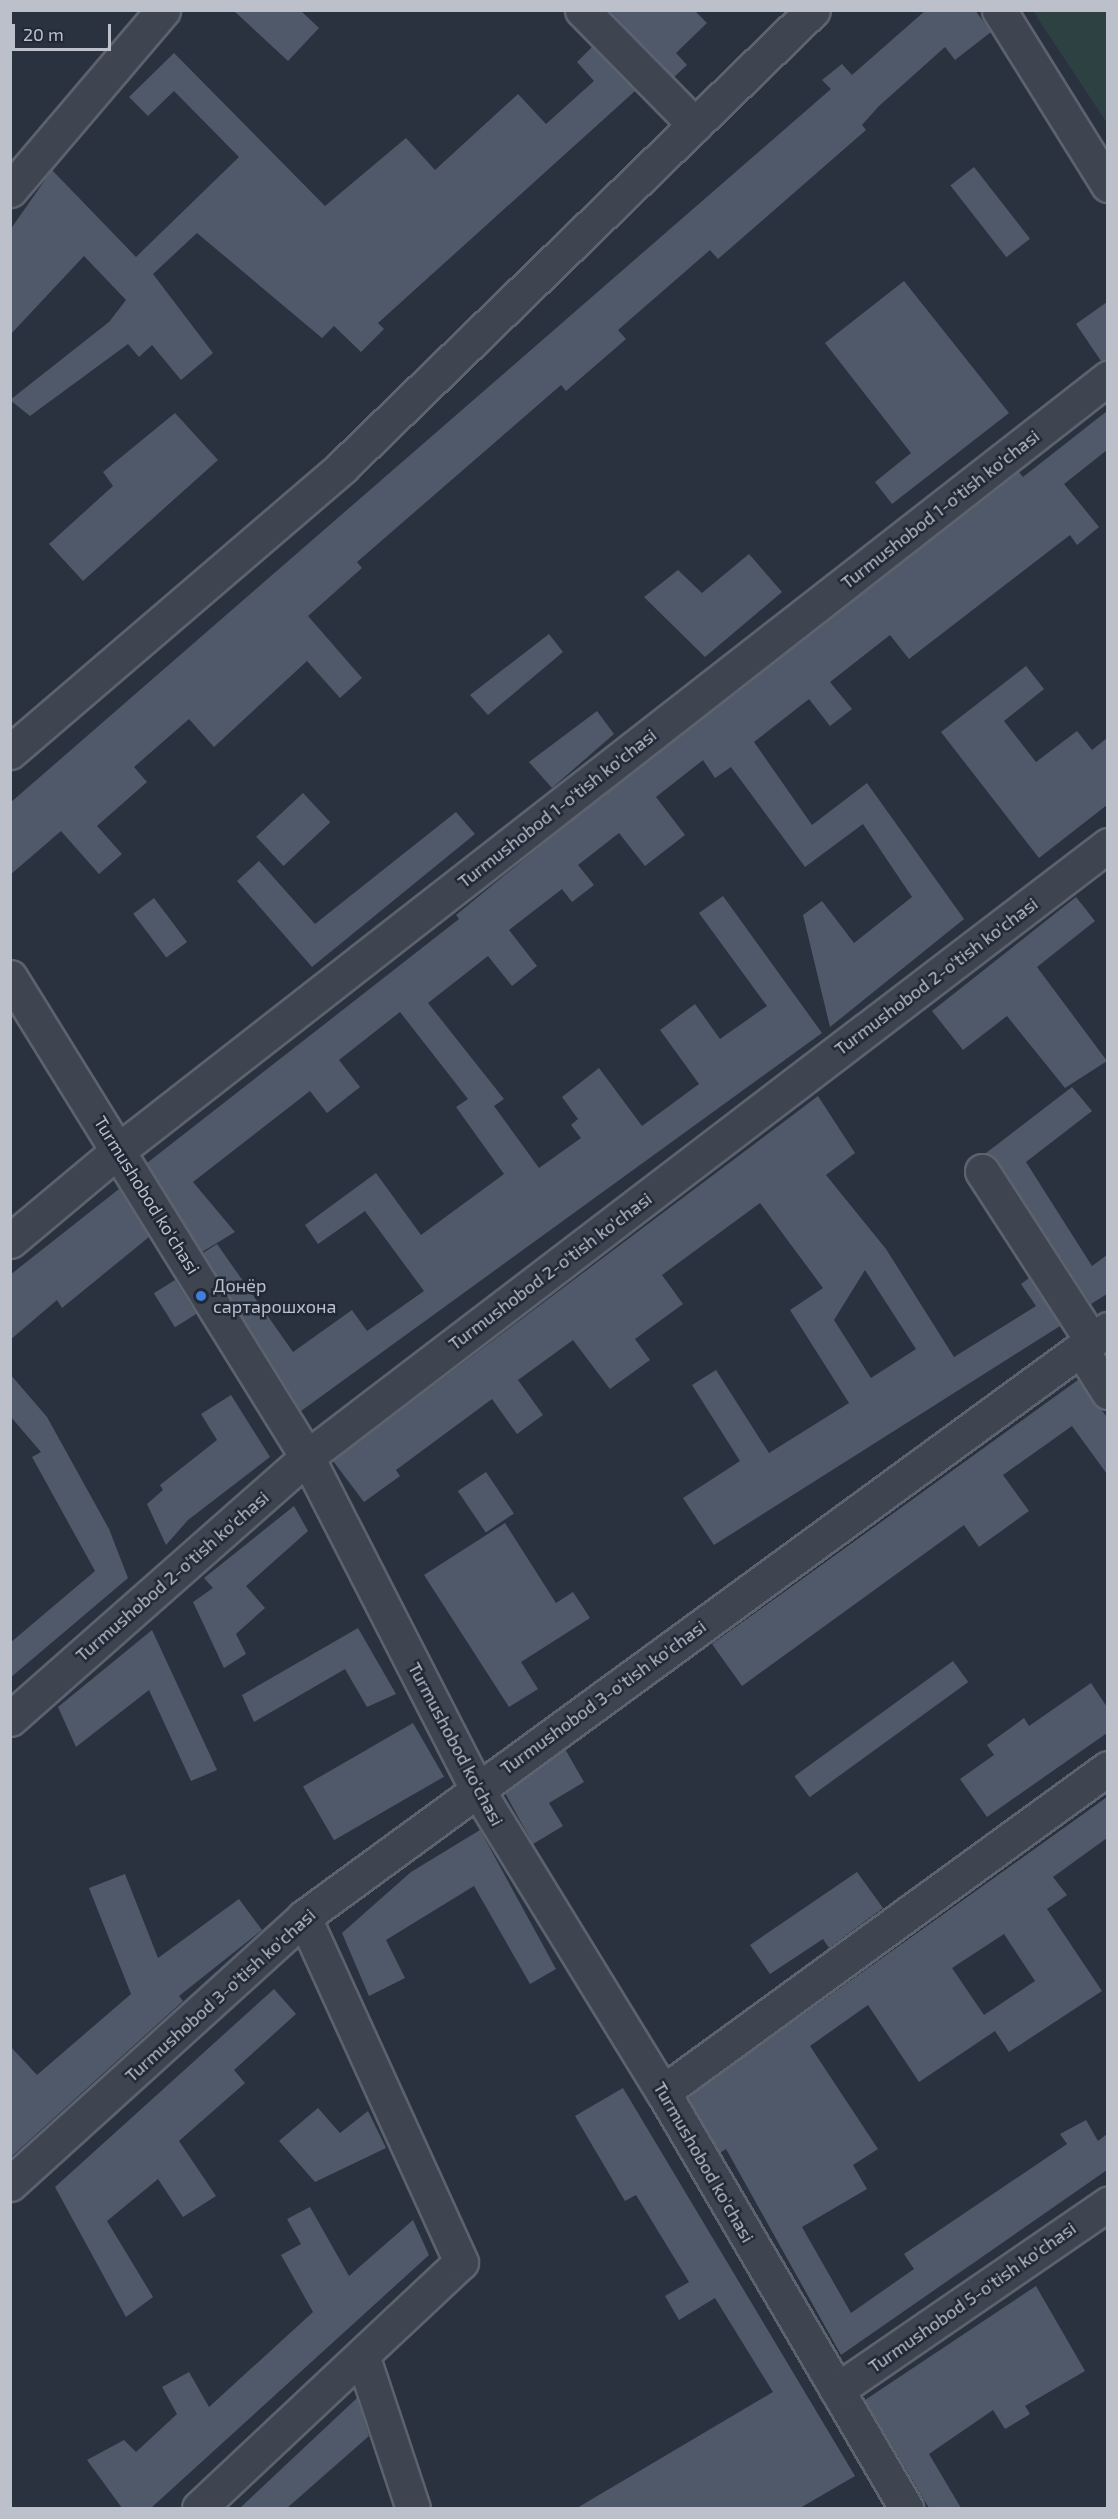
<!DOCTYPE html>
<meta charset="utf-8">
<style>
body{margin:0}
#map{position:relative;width:1118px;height:2519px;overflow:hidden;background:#2a3240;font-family:"Exo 2",sans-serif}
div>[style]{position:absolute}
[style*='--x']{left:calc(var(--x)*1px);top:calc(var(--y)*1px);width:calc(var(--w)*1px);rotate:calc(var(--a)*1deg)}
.green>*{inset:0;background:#2d4042}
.building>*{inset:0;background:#505969;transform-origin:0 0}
.roads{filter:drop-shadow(2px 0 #5c626e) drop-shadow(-2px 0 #5c626e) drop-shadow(0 2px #5c626e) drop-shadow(0 -2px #5c626e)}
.minor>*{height:33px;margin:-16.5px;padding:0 16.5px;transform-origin:16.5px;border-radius:16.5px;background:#3e4550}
.dots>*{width:16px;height:16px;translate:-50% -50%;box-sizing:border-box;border:3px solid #222936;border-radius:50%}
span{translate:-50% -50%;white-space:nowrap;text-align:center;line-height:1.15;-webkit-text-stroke:5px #222936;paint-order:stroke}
.street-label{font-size:18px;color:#bbc0cb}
.poi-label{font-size:18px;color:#bbc0cb}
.left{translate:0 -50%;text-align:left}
.frame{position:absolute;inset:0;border:12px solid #bbc0cb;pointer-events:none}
.scale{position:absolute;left:12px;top:24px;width:99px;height:27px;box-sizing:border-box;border:3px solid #bbc0cb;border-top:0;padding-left:8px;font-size:18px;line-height:21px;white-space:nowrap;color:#bbc0cb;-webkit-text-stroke:4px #222936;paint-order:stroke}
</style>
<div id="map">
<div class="green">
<i style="clip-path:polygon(1033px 11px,1107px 11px,1107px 123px)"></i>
</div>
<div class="building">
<i style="clip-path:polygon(233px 10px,300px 10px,319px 28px,288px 61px)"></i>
<i style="clip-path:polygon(609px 10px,694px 10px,707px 23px,676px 53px,687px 65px,674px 77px)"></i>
<i style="clip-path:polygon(926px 10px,975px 10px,991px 32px,955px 60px,945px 47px,879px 106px,862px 125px,866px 130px,718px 259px,710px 250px,618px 330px,626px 339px,566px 391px,561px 385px,357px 562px,362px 568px,308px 616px,362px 678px,340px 698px,307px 661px,214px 747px,189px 719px,134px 767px,147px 782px,97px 826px,122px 854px,99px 874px,61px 831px,10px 875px,10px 803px,831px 89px,822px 80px,842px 64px,852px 75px)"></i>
<i style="clip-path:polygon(592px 47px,635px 91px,378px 323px,384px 329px,361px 352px,334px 326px,322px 338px,197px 233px,153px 274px,213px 353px,181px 380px,152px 345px,139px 357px,128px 344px,30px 416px,10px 400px,109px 322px,126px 300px,84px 256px,10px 335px,10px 230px,52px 170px,136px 257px,239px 157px,174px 91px,148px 116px,129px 97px,174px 53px,325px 206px,406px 138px,435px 170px,518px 94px,546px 124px,594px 81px,577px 62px)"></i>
<i style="left:974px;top:167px;width:91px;height:30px;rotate:52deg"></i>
<i style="clip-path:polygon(904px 281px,1009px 413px,892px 504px,875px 482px,911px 453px,825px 343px)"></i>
<i style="clip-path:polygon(1107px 302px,1107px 360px,1101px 361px,1076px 324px)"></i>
<i style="clip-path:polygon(1107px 411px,1107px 450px,1064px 484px,1099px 527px,1077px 545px,1070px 535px,909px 659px,890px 635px,830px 682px,852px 709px,830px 726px,809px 699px,754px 742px,812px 825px,867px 783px,964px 919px,830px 1027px,803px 915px,822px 901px,854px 943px,912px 897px,863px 824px,805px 867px,731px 767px,715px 778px,703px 760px,656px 797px,685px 835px,645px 866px,619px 833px,578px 865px,594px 885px,572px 902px,562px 889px,509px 930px,537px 966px,512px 986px,488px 956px,428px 1003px,504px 1099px,494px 1106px,539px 1168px,581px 1138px,571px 1125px,578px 1119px,562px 1097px,599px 1068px,642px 1126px,699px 1084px,660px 1030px,695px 1004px,720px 1039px,767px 1006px,699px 913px,723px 896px,822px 1033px,301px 1411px,203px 1253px,217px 1244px,293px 1352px,352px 1310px,367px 1331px,424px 1291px,365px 1211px,318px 1244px,305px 1225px,376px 1173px,421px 1235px,504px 1174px,456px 1107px,468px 1099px,400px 1012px,339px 1060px,360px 1087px,327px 1113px,310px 1091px,193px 1182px,235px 1232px,202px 1252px,147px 1163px,459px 919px,456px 915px,577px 816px,1019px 472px,1023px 477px)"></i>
<i style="clip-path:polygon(175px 413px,218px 460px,83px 581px,49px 544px,113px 486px,103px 472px)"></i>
<i style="clip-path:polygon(749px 554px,782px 592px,705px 657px,644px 597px,678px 570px,702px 593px)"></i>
<i style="clip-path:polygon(549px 634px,563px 652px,488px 715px,470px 695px)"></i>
<i style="clip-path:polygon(1026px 666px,1044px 689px,1004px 721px,1036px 762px,1077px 731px,1092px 750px,1107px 738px,1107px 805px,1039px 858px,941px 732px)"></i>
<i style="clip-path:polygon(597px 711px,614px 734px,552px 788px,529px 762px)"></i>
<i style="left:303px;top:793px;width:40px;height:64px;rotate:47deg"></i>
<i style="clip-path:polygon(456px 812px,475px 834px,312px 967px,237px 881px,259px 861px,315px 924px)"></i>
<i style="clip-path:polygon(1076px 897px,1095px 921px,1037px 967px,1107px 1061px,1065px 1088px,1007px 1016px,963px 1050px,932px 1011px)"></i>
<i style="left:154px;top:898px;width:55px;height:26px;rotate:53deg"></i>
<i style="clip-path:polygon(1072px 1087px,1092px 1111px,1026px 1162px,1092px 1266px,1107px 1255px,1107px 1294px,1091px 1304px,998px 1161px,986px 1153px)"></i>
<i style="clip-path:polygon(evenodd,818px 1096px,855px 1153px,826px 1175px,886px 1249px,954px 1357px,1036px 1306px,1021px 1284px,1029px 1278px,1060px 1326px,714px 1545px,683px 1498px,740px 1461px,692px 1385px,716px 1370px,769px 1453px,849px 1403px,790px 1310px,823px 1288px,760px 1203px,662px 1275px,683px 1304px,635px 1339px,650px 1360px,610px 1389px,573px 1340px,518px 1380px,543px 1415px,517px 1434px,492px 1399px,396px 1470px,400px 1476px,364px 1502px,333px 1461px,818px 1096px,865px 1270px,916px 1349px,871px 1378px,834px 1320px,865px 1270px)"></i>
<i style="clip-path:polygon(119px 1189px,149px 1237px,62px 1308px,57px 1300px,10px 1340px,10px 1275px)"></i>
<i style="left:175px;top:1280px;width:40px;height:25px;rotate:58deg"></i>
<i style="clip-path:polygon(10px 1374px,47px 1417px,109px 1529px,128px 1578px,10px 1678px,10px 1643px,95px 1571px,32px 1457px,41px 1452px,10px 1416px)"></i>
<i style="clip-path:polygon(1078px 1380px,1107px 1417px,1107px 1474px,1072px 1426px,1003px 1475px,1029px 1511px,979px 1547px,964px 1525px,742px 1686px,712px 1644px)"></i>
<i style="clip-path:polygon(231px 1395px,270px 1457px,188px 1520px,166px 1545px,147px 1504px,163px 1490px,160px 1485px,217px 1440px,201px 1414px)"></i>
<i style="left:486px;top:1472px;width:50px;height:34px;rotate:56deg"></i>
<i style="clip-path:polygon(294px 1506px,308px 1531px,246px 1586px,265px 1608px,236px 1634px,246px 1654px,224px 1668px,193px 1602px,213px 1588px,204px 1578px)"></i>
<i style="clip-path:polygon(505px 1523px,556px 1603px,573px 1592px,590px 1618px,521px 1662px,538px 1689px,509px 1707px,424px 1575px)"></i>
<i style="clip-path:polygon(358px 1628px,396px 1694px,367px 1707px,345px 1669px,254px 1722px,242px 1695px)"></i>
<i style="clip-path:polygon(152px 1630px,217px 1770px,191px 1781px,149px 1690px,76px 1747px,58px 1707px)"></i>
<i style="left:953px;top:1661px;width:26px;height:196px;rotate:54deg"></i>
<i style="clip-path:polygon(1091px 1683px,1107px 1707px,1107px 1733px,987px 1817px,960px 1779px,994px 1755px,987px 1745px,1024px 1718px,1029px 1726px)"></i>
<i style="left:413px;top:1723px;width:62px;height:127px;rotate:60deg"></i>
<i style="clip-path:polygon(565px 1749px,584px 1782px,549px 1803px,563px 1826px,533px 1844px,505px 1793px)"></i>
<i style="clip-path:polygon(evenodd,1107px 1797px,1107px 1838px,1053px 1877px,1067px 1895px,1047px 1909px,1102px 1991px,1009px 2052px,995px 2031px,919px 2082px,868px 2005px,810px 2046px,878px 2149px,853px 2165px,867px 2189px,802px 2227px,851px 2313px,914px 2269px,904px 2254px,1067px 2144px,1060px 2134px,1086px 2120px,1098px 2141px,1107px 2134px,1107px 2170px,841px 2355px,726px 2149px,720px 2153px,688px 2097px,1107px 1797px,1004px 1934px,1035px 1981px,984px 2015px,952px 1968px,1004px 1934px)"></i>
<i style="clip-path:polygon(480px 1830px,556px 1969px,530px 1984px,474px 1886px,386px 1940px,405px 1978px,369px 1996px,342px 1933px,411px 1872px)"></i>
<i style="clip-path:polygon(857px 1872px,883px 1908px,829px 1948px,823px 1939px,770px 1974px,750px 1945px)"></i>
<i style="clip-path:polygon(125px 1874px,158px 1958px,239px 1899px,262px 1930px,179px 1996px,183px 2001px,10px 2158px,10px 2046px,37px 2075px,131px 1994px,89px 1888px)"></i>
<i style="clip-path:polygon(274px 1989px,296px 2014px,234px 2070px,245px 2083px,179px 2141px,216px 2196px,183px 2217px,158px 2179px,107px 2221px,153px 2297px,126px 2317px,55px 2187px)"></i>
<i style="clip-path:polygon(623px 2088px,855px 2476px,800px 2508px,577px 2508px,773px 2392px,715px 2298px,679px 2320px,665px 2296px,689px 2282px,636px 2195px,625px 2201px,575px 2116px)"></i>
<i style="clip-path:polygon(318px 2108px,340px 2133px,368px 2111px,386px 2148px,315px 2182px,279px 2141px)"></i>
<i style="clip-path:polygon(310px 2207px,349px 2276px,413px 2220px,429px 2255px,151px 2508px,122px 2508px,87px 2460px,124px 2440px,136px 2452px,177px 2414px,162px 2387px,189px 2372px,209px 2407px,313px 2312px,281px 2255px,301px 2244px,287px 2219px)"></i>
<i style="clip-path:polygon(1036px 2286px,1085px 2371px,1025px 2406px,1030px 2414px,1005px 2429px,993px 2410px,929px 2454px,961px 2508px,929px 2508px,865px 2400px)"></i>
<i style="clip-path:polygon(357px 2398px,369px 2436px,287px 2508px,240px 2508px)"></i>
</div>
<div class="roads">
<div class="minor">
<i style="--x:582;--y:10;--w:161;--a:45.5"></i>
<i style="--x:999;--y:10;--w:206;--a:58.1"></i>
<i style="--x:10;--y:190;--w:236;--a:-49.6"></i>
<i style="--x:10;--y:752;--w:438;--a:-40.6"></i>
<i style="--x:342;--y:467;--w:656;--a:-44.14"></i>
<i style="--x:10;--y:977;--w:564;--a:58.25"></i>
<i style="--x:307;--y:1457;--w:373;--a:62.9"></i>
<i style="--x:477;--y:1789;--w:356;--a:58.5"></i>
<i style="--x:663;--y:2092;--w:482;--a:59.7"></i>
<i style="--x:982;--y:1171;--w:202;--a:57.1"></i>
<i style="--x:10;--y:1241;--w:142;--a:-39.9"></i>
<i style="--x:119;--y:1150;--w:1255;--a:-37.98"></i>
<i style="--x:1081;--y:1349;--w:51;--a:57.9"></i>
<i style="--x:10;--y:1719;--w:396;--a:-41.4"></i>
<i style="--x:307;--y:1457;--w:1008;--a:-37.38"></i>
<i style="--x:663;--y:2092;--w:550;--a:-36.06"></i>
<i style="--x:10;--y:2184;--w:397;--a:-42.2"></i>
<i style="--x:304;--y:1917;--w:996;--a:-36.18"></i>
<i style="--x:363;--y:2358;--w:158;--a:71.6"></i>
<i style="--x:837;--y:2390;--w:329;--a:-34.5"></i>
<i style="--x:199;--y:2508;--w:359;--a:-43.2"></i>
<i style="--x:461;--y:2262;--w:379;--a:-114.5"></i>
</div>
</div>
<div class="dots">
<i style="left:201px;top:1296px;background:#3f7fe0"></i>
</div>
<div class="street-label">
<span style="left:940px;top:509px;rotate:-38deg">Turmushobod 1-o'tish ko'chasi</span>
<span style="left:557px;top:808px;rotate:-38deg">Turmushobod 1-o'tish ko'chasi</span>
<span style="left:936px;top:976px;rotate:-37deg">Turmushobod 2-o'tish ko'chasi</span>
<span style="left:147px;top:1195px;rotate:58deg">Turmushobod ko'chasi</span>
<span style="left:550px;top:1271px;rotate:-37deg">Turmushobod 2-o'tish ko'chasi</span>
<span style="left:172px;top:1576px;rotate:-41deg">Turmushobod 2-o'tish ko'chasi</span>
<span style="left:603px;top:1697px;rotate:-36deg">Turmushobod 3-o'tish ko'chasi</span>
<span style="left:456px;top:1744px;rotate:62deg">Turmushobod ko'chasi</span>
<span style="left:220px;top:1995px;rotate:-42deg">Turmushobod 3-o'tish ko'chasi</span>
<span style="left:704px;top:2162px;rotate:60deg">Turmushobod ko'chasi</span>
<span style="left:972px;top:2297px;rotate:-35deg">Turmushobod 5-o'tish ko'chasi</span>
</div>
<div class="poi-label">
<span class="left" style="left:213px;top:1296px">Донёр<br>сартарошхона</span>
</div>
<div class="frame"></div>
<div class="scale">20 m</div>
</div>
